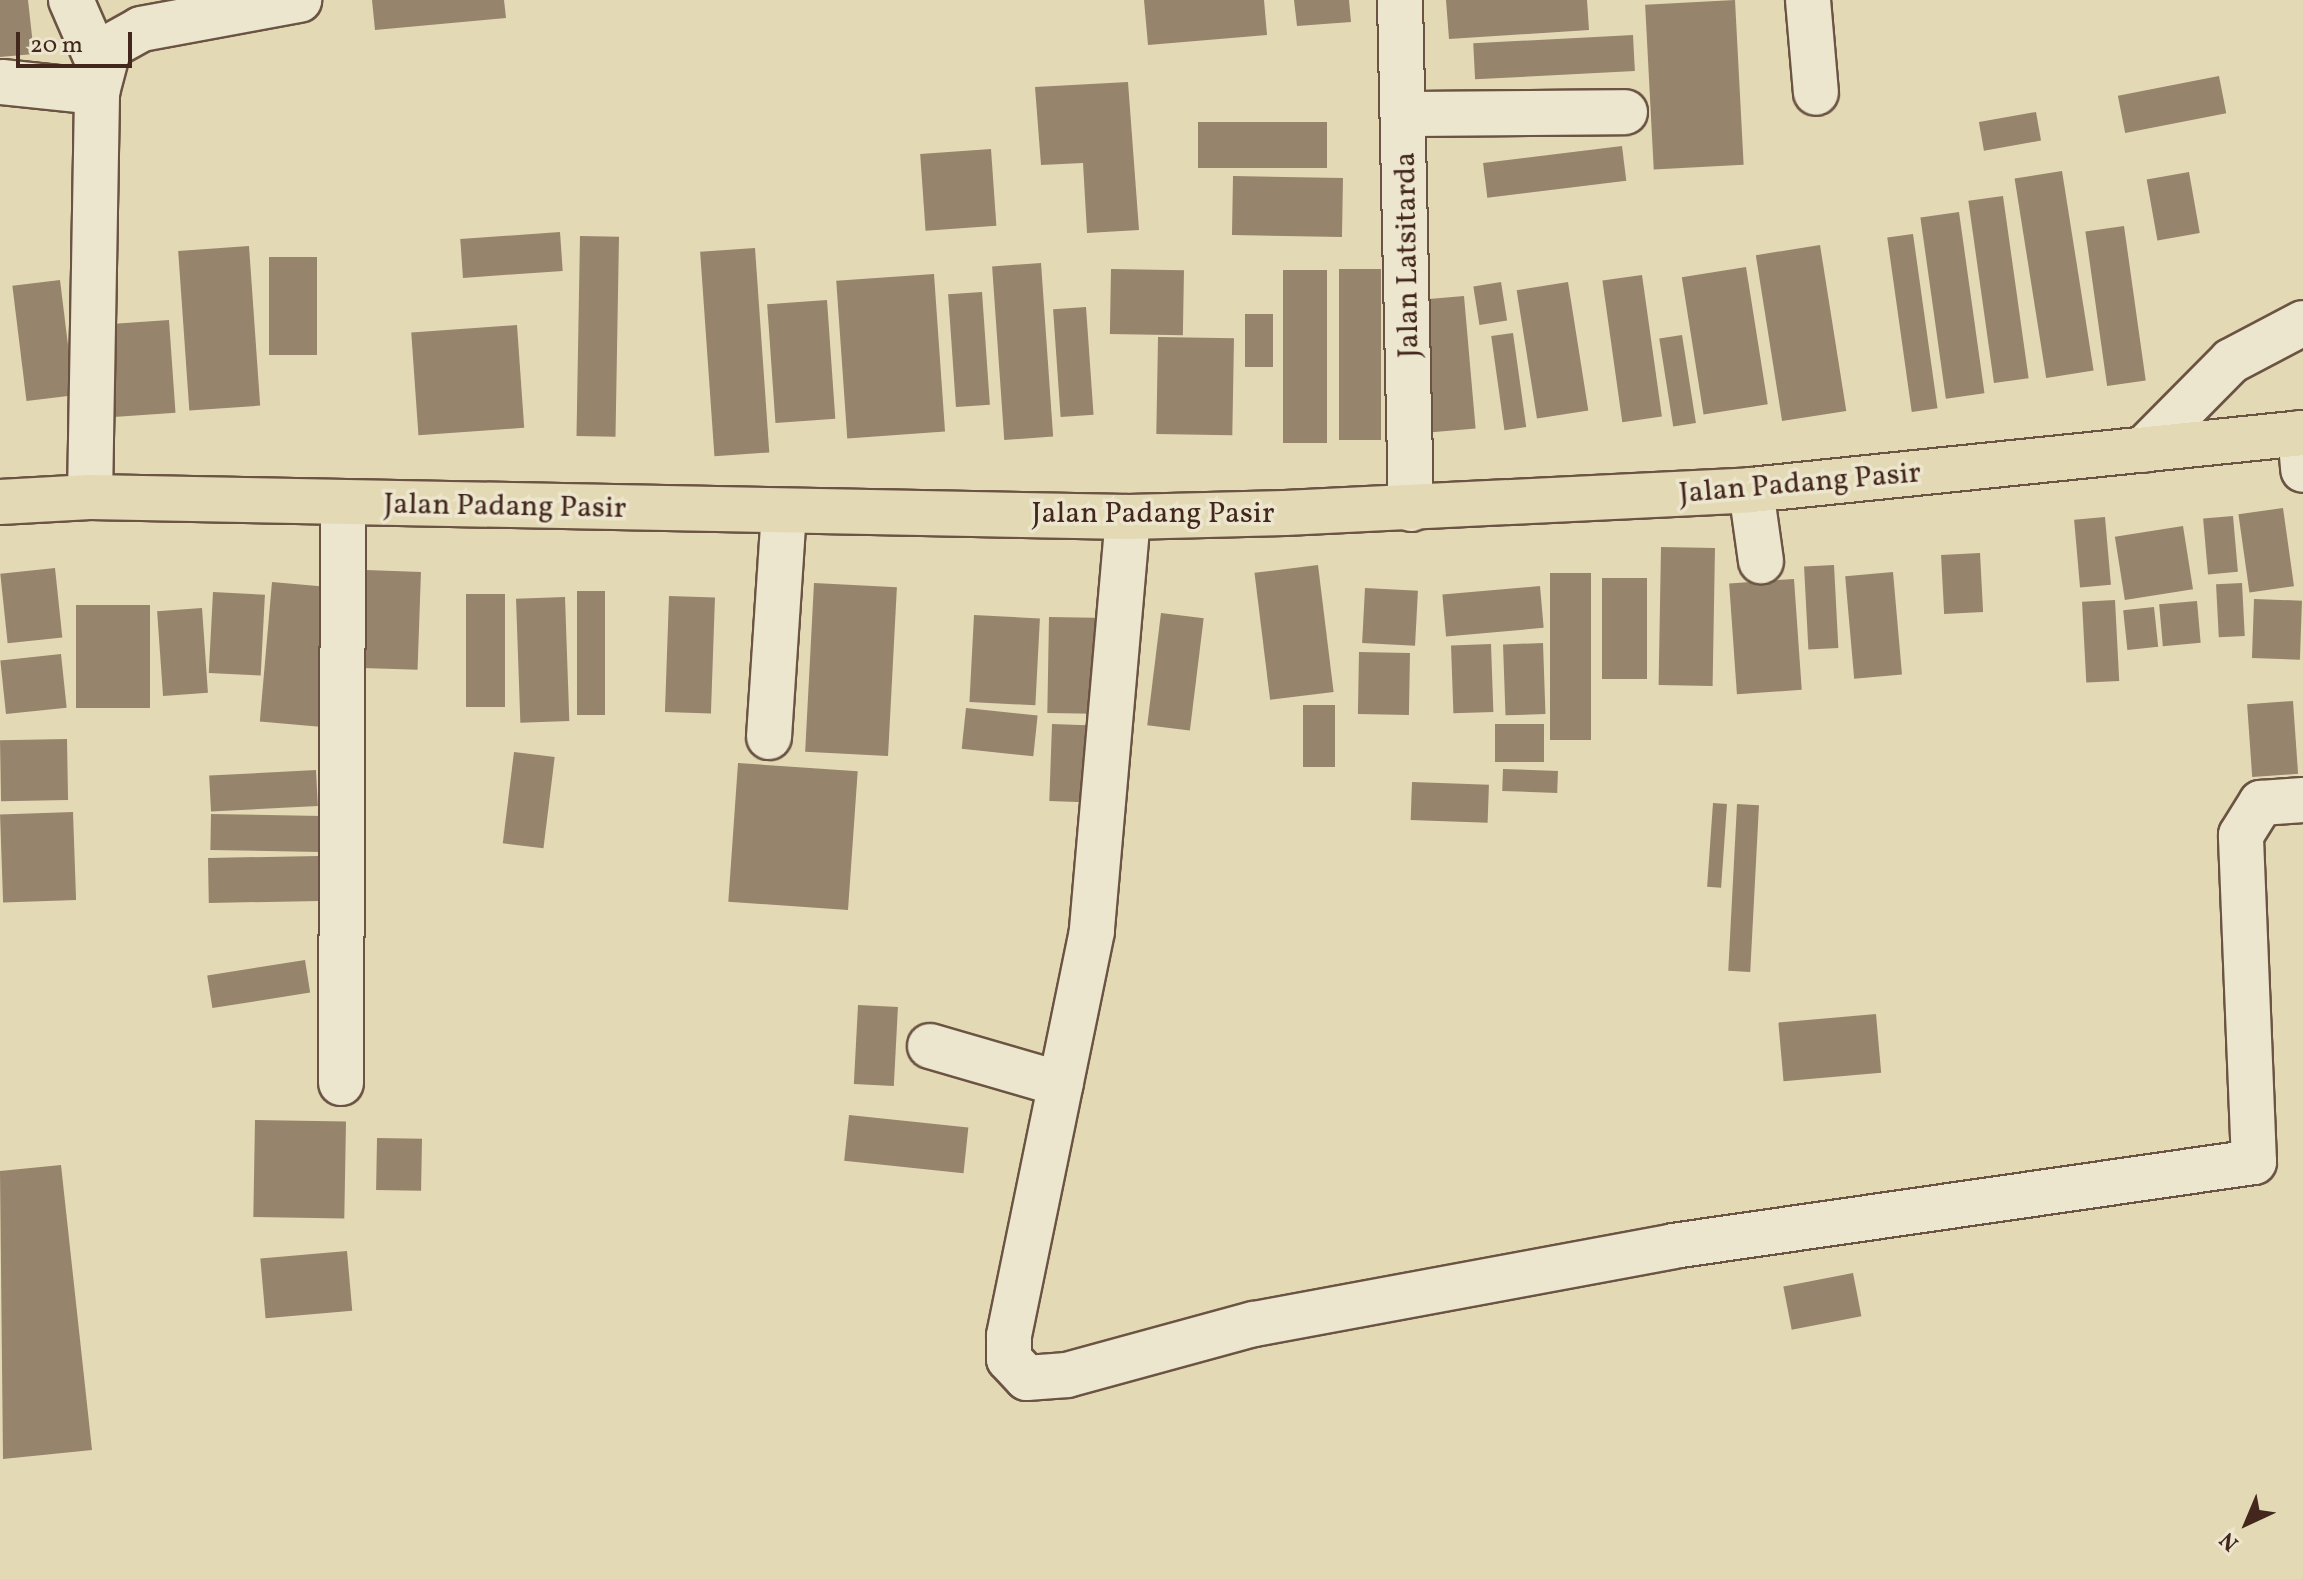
<!DOCTYPE html>
<style>
body{margin:0}
#map{position:relative;width:2303px;height:1579px;overflow:hidden;background:#e4d9b5;font-family:Vollkorn,serif}
div>[style]{position:absolute}
[style*='--x']{left:calc(var(--x)*1px);top:calc(var(--y)*1px);width:calc(var(--w)*1px);rotate:calc(var(--a)*1deg)}
.building>*{inset:0;background:#97846c;transform-origin:0 0}
.roads{filter:drop-shadow(2px 0 #6b5443) drop-shadow(-2px 0 #6b5443) drop-shadow(0 2px #6b5443) drop-shadow(0 -2px #6b5443)}
.minor>*{height:44px;margin:-22px;padding:0 22px;transform-origin:22px;border-radius:22px;background:#ede6cf}
.highway>*{height:44px;margin:-22px;padding:0 22px;transform-origin:22px;border-radius:22px;background:#e4d9b5}
span{translate:-50% -50%;white-space:nowrap;text-align:center;line-height:1.15;-webkit-text-stroke:7px #ede6cf;paint-order:stroke}
.street-label{font-size:30px;color:#43271d}
.north{position:absolute;left:2207px;top:1483px;width:80px;height:80px;-webkit-text-stroke:6px #ede6cf;paint-order:stroke;rotate:224deg;font-size:22px;font-weight:700;line-height:32px;text-align:center;color:#43271d}
.north::after{content:'';display:block;margin:auto;width:28px;height:36px;background:#43271d;clip-path:polygon(50% 0,100% 100%,50% 72%,0 100%)}
.scale{position:absolute;left:16px;top:32px;width:116px;height:36px;box-sizing:border-box;border:4px solid #43271d;border-top:0;padding-left:10px;font-size:24px;line-height:28px;white-space:nowrap;color:#43271d;-webkit-text-stroke:6px #ede6cf;paint-order:stroke}
</style>
<div id="map">
<div class="building">
<i style="clip-path:polygon(0 0,28px 0,34px 54px,0 57px)"></i>
<i style="clip-path:polygon(372px 0,504px 0,506px 18px,375px 30px)"></i>
<i style="clip-path:polygon(1144px 0,1264px 0,1267px 35px,1148px 45px)"></i>
<i style="clip-path:polygon(1294px 0,1349px 0,1351px 22px,1297px 26px)"></i>
<i style="clip-path:polygon(1446px 0,1587px 0,1589px 30px,1449px 39px)"></i>
<i style="left:1735px;top:0;width:165px;height:90px;rotate:87deg"></i>
<i style="left:1633px;top:35px;width:36px;height:160px;rotate:87deg"></i>
<i style="left:2219px;top:76px;width:38px;height:103px;rotate:79deg"></i>
<i style="clip-path:polygon(1128px 82px,1139px 230px,1087px 233px,1083px 163px,1041px 165px,1035px 87px)"></i>
<i style="left:2036px;top:112px;width:29px;height:58px;rotate:80deg"></i>
<i style="left:1198px;top:122px;width:129px;height:46px"></i>
<i style="left:1622px;top:146px;width:35px;height:140px;rotate:83deg"></i>
<i style="left:991px;top:149px;width:77px;height:71px;rotate:86deg"></i>
<i style="left:2062px;top:171px;width:202px;height:48px;rotate:81deg"></i>
<i style="left:2189px;top:172px;width:62px;height:43px;rotate:80deg"></i>
<i style="left:1233px;top:176px;width:110px;height:59px;rotate:1deg"></i>
<i style="left:2003px;top:196px;width:184px;height:35px;rotate:82deg"></i>
<i style="left:1959px;top:212px;width:183px;height:39px;rotate:82deg"></i>
<i style="left:2124px;top:226px;width:156px;height:39px;rotate:82deg"></i>
<i style="left:560px;top:232px;width:39px;height:100px;rotate:86deg"></i>
<i style="left:1913px;top:234px;width:176px;height:26px;rotate:82deg"></i>
<i style="left:580px;top:236px;width:39px;height:200px;rotate:1deg"></i>
<i style="left:1820px;top:245px;width:168px;height:65px;rotate:81deg"></i>
<i style="left:249px;top:246px;width:160px;height:71px;rotate:86deg"></i>
<i style="left:755px;top:248px;width:205px;height:55px;rotate:86deg"></i>
<i style="left:269px;top:257px;width:48px;height:98px"></i>
<i style="left:1041px;top:263px;width:174px;height:49px;rotate:86deg"></i>
<i style="left:1746px;top:267px;width:139px;height:65px;rotate:81deg"></i>
<i style="left:1111px;top:269px;width:73px;height:65px;rotate:1deg"></i>
<i style="left:1339px;top:269px;width:42px;height:171px"></i>
<i style="left:1283px;top:270px;width:44px;height:173px"></i>
<i style="left:934px;top:274px;width:158px;height:98px;rotate:86deg"></i>
<i style="left:1642px;top:275px;width:143px;height:40px;rotate:82deg"></i>
<i style="left:60px;top:280px;width:116px;height:48px;rotate:83deg"></i>
<i style="left:1501px;top:282px;width:39px;height:28px;rotate:81deg"></i>
<i style="left:1568px;top:282px;width:130px;height:52px;rotate:81deg"></i>
<i style="left:982px;top:292px;width:113px;height:34px;rotate:86deg"></i>
<i style="left:1464px;top:296px;width:133px;height:47px;rotate:85deg"></i>
<i style="left:827px;top:300px;width:119px;height:60px;rotate:86deg"></i>
<i style="left:1086px;top:307px;width:108px;height:33px;rotate:86deg"></i>
<i style="left:1245px;top:314px;width:28px;height:53px"></i>
<i style="left:169px;top:320px;width:93px;height:62px;rotate:86deg"></i>
<i style="left:517px;top:325px;width:103px;height:106px;rotate:86deg"></i>
<i style="left:1513px;top:333px;width:95px;height:22px;rotate:82deg"></i>
<i style="left:1682px;top:335px;width:89px;height:23px;rotate:81deg"></i>
<i style="left:1158px;top:337px;width:76px;height:97px;rotate:1deg"></i>
<i style="left:2283px;top:508px;width:79px;height:45px;rotate:82deg"></i>
<i style="left:2233px;top:516px;width:56px;height:30px;rotate:85deg"></i>
<i style="left:2105px;top:517px;width:68px;height:31px;rotate:85deg"></i>
<i style="left:2183px;top:526px;width:64px;height:69px;rotate:81deg"></i>
<i style="left:1661px;top:547px;width:54px;height:138px;rotate:1deg"></i>
<i style="left:1980px;top:553px;width:59px;height:39px;rotate:87deg"></i>
<i style="left:1318px;top:565px;width:128px;height:64px;rotate:83deg"></i>
<i style="left:1834px;top:565px;width:83px;height:30px;rotate:87deg"></i>
<i style="left:55px;top:568px;width:70px;height:55px;rotate:84deg"></i>
<i style="left:366px;top:570px;width:55px;height:98px;rotate:2deg"></i>
<i style="left:1893px;top:572px;width:103px;height:48px;rotate:85deg"></i>
<i style="left:1550px;top:573px;width:41px;height:167px"></i>
<i style="left:1602px;top:578px;width:45px;height:101px"></i>
<i style="left:1794px;top:579px;width:111px;height:65px;rotate:86deg"></i>
<i style="left:272px;top:582px;width:60px;height:140px;rotate:5deg"></i>
<i style="left:814px;top:583px;width:83px;height:169px;rotate:3deg"></i>
<i style="left:2242px;top:583px;width:53px;height:26px;rotate:87deg"></i>
<i style="left:1540px;top:586px;width:42px;height:98px;rotate:85deg"></i>
<i style="left:1365px;top:588px;width:53px;height:55px;rotate:3deg"></i>
<i style="left:577px;top:591px;width:28px;height:124px"></i>
<i style="left:213px;top:592px;width:52px;height:81px;rotate:3deg"></i>
<i style="left:466px;top:594px;width:39px;height:113px"></i>
<i style="left:669px;top:596px;width:46px;height:116px;rotate:2deg"></i>
<i style="left:565px;top:597px;width:124px;height:49px;rotate:88deg"></i>
<i style="left:2254px;top:599px;width:48px;height:59px;rotate:2deg"></i>
<i style="left:2115px;top:600px;width:81px;height:33px;rotate:87deg"></i>
<i style="left:2197px;top:601px;width:42px;height:38px;rotate:85deg"></i>
<i style="left:76px;top:605px;width:74px;height:103px"></i>
<i style="left:2154px;top:607px;width:40px;height:31px;rotate:84deg"></i>
<i style="left:202px;top:608px;width:85px;height:45px;rotate:86deg"></i>
<i style="left:1161px;top:613px;width:43px;height:113px;rotate:7deg"></i>
<i style="left:974px;top:615px;width:66px;height:87px;rotate:3deg"></i>
<i style="left:1049px;top:617px;width:61px;height:96px;rotate:1deg"></i>
<i style="left:1543px;top:643px;width:71px;height:40px;rotate:88deg"></i>
<i style="left:1491px;top:644px;width:68px;height:40px;rotate:88deg"></i>
<i style="left:1359px;top:652px;width:51px;height:62px;rotate:1deg"></i>
<i style="left:61px;top:654px;width:54px;height:61px;rotate:84deg"></i>
<i style="left:2293px;top:701px;width:73px;height:46px;rotate:86deg"></i>
<i style="left:1303px;top:705px;width:32px;height:62px"></i>
<i style="left:966px;top:708px;width:72px;height:41px;rotate:6deg"></i>
<i style="left:1052px;top:724px;width:49px;height:77px;rotate:2deg"></i>
<i style="left:1495px;top:724px;width:49px;height:38px"></i>
<i style="left:67px;top:739px;width:61px;height:67px;rotate:89deg"></i>
<i style="left:514px;top:752px;width:41px;height:92px;rotate:7deg"></i>
<i style="left:738px;top:763px;width:120px;height:139px;rotate:4deg"></i>
<i style="left:1503px;top:769px;width:55px;height:22px;rotate:2deg"></i>
<i style="left:316px;top:770px;width:36px;height:107px;rotate:87deg"></i>
<i style="left:1412px;top:782px;width:77px;height:38px;rotate:2deg"></i>
<i style="left:1713px;top:803px;width:14px;height:84px;rotate:4deg"></i>
<i style="left:1737px;top:804px;width:22px;height:167px;rotate:3deg"></i>
<i style="left:73px;top:812px;width:88px;height:73px;rotate:88deg"></i>
<i style="left:211px;top:814px;width:111px;height:36px;rotate:1deg"></i>
<i style="left:319px;top:856px;width:45px;height:111px;rotate:89deg"></i>
<i style="left:305px;top:960px;width:33px;height:99px;rotate:81deg"></i>
<i style="left:858px;top:1005px;width:40px;height:79px;rotate:3deg"></i>
<i style="left:1876px;top:1014px;width:59px;height:98px;rotate:85deg"></i>
<i style="left:849px;top:1115px;width:120px;height:46px;rotate:6deg"></i>
<i style="left:255px;top:1120px;width:91px;height:97px;rotate:1deg"></i>
<i style="left:377px;top:1138px;width:45px;height:52px;rotate:1deg"></i>
<i style="clip-path:polygon(61px 1165px,92px 1450px,3px 1459px,0 1171px)"></i>
<i style="left:347px;top:1251px;width:60px;height:87px;rotate:85deg"></i>
<i style="left:1853px;top:1273px;width:44px;height:71px;rotate:79deg"></i>
</div>
<div class="roads">
<div class="minor">
<i style="--x:71;--y:0;--w:75;--a:66.5"></i>
<i style="--x:1400;--y:0;--w:509;--a:88.76"></i>
<i style="--x:1808;--y:0;--w:93;--a:85.1"></i>
<i style="--x:2;--y:82;--w:96;--a:6"></i>
<i style="--x:1405;--y:114;--w:220;--a:-0.5"></i>
<i style="--x:2300;--y:433;--w:37;--a:85"></i>
<i style="--x:2143;--y:450;--w:125;--a:-45.3"></i>
<i style="--x:2231;--y:361;--w:81;--a:-27.8"></i>
<i style="--x:1751;--y:490;--w:72;--a:82"></i>
<i style="--x:90;--y:497;--w:405;--a:-89"></i>
<i style="--x:97;--y:92;--w:47;--a:-75.1"></i>
<i style="--x:109;--y:47;--w:37;--a:-29"></i>
<i style="--x:141;--y:29;--w:161;--a:-10.4"></i>
<i style="--x:1128;--y:517;--w:416;--a:95"></i>
<i style="--x:1092;--y:931;--w:413;--a:101.6"></i>
<i style="--x:1009;--y:1336;--w:23;--a:90"></i>
<i style="--x:1009;--y:1359;--w:26;--a:47"></i>
<i style="--x:1027;--y:1378;--w:40;--a:-4.3"></i>
<i style="--x:1067;--y:1375;--w:194;--a:-15.3"></i>
<i style="--x:1254;--y:1324;--w:426;--a:-10.5"></i>
<i style="--x:1673;--y:1246;--w:587;--a:-8.23"></i>
<i style="--x:2254;--y:1162;--w:327;--a:-92.3"></i>
<i style="--x:2241;--y:835;--w:38;--a:-58"></i>
<i style="--x:2261;--y:803;--w:42;--a:-4.1"></i>
<i style="--x:769;--y:737;--w:226;--a:-86.2"></i>
<i style="--x:930;--y:1046;--w:136;--a:16.2"></i>
<i style="--x:341;--y:1083;--w:578;--a:-89.8"></i>
</div>
<div class="highway">
<i style="--x:0;--y:502;--w:90;--a:-3.2"></i>
<i style="--x:90;--y:497;--w:1038;--a:1.1"></i>
<i style="--x:1128;--y:517;--w:157;--a:-1.5"></i>
<i style="--x:1285;--y:513;--w:467;--a:-2.8"></i>
<i style="--x:1751;--y:490;--w:555;--a:-5.9"></i>
</div>
</div>
<div class="street-label">
<span style="left:1408px;top:255px;rotate:-91deg">Jalan Latsitarda</span>
<span style="left:1800px;top:484px;rotate:-5deg">Jalan Padang Pasir</span>
<span style="left:505px;top:507px;rotate:1deg">Jalan Padang Pasir</span>
<span style="left:1153px;top:514px">Jalan Padang Pasir</span>
</div>
<div class="north">N</div>
<div class="scale">20 m</div>
</div>
